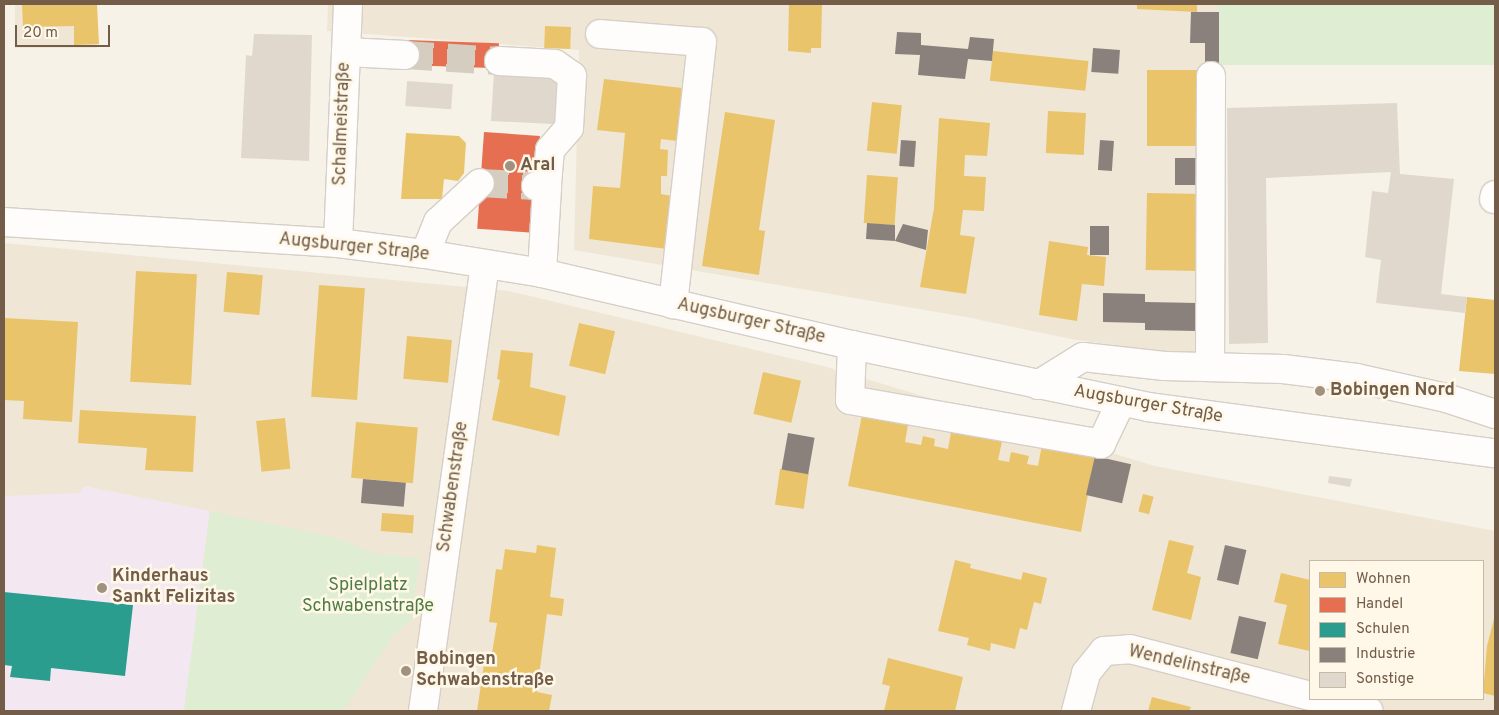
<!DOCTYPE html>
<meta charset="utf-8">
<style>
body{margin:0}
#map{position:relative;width:1499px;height:715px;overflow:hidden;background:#f6f2e8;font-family:Overpass,sans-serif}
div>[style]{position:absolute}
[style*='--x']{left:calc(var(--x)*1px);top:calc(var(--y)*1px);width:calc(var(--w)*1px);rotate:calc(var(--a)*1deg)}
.residential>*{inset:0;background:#efe6d5;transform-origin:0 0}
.education>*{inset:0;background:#f3e8f1}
.green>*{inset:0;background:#dfedd3;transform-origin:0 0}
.homes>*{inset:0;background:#e9c46a;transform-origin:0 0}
.shops>*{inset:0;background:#e76f51;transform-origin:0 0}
.schools>*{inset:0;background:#2a9d8f}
.industry>*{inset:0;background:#8a817c;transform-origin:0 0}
.building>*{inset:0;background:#e0d8cd;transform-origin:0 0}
.minor-tunnel>*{height:28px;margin-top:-14px;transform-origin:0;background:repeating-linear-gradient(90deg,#d5cdc0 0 28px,transparent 0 42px)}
.roads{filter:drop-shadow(1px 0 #d5cfc7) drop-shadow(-1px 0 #d5cfc7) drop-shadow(0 1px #d5cfc7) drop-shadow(0 -1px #d5cfc7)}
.minor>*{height:28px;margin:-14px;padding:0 14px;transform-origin:14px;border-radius:14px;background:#fefdfc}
.dots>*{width:14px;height:14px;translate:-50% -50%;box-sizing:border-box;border:2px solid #fff8e8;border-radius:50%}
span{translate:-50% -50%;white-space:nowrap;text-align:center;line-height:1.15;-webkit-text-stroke:5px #fff8e8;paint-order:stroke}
.street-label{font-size:18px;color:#735d49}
.poi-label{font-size:18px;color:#735d49;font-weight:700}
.left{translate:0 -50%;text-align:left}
.park-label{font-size:18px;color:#4f7e44}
.frame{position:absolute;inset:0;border:5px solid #735d49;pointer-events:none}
.legend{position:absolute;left:1309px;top:560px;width:175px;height:140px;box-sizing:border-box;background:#fff8e8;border:1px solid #c7baa8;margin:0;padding:6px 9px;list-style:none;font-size:15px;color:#735d49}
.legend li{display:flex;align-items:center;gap:10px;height:25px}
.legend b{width:25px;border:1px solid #c7baa8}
.scale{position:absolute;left:15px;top:25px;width:95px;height:22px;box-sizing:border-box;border:2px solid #735d49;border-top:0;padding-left:6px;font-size:15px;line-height:18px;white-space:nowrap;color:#735d49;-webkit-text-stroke:4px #fff8e8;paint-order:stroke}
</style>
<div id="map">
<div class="residential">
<i style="left:15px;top:4px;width:82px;height:44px"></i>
<i style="clip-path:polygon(328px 4px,1218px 4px,1214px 359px,1071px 339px,966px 317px,574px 250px,579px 50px,327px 31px)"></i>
<i style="clip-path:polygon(evenodd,4px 243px,509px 291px,823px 366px,1155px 466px,1495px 531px,1495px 711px,4px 711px,4px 243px,1310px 561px,1483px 561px,1483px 699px,1310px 699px,1310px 561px)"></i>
</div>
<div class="education">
<i style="clip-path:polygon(84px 486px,210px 511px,184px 711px,4px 711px,4px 496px,80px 493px)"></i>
</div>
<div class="green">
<i style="left:1218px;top:4px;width:277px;height:61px"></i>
<i style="clip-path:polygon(210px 511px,337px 538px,373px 553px,420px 558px,411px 621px,393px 636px,343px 711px,184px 711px)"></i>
</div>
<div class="homes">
<i style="clip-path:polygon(22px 4px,97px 4px,99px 44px,74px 45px,74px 26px,23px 27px)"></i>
<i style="clip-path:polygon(789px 4px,822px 4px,821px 48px,811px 48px,811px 53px,788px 51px)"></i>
<i style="clip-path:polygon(1137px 4px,1197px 4px,1197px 12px,1137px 9px)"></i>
<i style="left:545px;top:26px;width:26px;height:22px;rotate:2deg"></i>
<i style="left:993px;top:51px;width:96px;height:30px;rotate:6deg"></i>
<i style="left:1147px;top:70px;width:55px;height:76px"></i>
<i style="clip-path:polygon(604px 79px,682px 88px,677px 141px,661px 139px,660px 149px,668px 150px,667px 176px,661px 176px,661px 194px,672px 196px,667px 249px,589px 239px,593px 186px,620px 188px,625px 133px,597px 130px)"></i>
<i style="left:872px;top:102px;width:30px;height:49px;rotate:6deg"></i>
<i style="left:1048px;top:111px;width:38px;height:42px;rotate:3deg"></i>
<i style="clip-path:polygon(725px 112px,775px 120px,759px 230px,765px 231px,759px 275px,702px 266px)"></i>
<i style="clip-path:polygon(939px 118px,990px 123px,987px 156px,965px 155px,964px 176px,986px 177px,984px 211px,963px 210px,960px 235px,975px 237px,966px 294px,920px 287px,934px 208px)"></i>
<i style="clip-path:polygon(406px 133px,459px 136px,466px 143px,464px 173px,458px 181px,444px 179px,442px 199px,401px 199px)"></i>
<i style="left:867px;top:175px;width:31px;height:48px;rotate:4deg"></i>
<i style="left:1147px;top:193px;width:55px;height:77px;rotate:1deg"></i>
<i style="clip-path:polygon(1049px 241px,1088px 247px,1087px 255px,1106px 257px,1104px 286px,1082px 284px,1077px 321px,1039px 315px)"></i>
<i style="left:136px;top:271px;width:61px;height:111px;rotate:3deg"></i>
<i style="left:227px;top:272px;width:36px;height:40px;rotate:5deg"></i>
<i style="left:319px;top:285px;width:46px;height:112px;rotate:4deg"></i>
<i style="clip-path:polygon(1467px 297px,1495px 300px,1495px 374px,1459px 371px)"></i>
<i style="clip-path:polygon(4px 318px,78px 322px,72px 422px,23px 419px,24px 401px,4px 400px)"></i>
<i style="left:579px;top:323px;width:37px;height:44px;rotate:13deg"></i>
<i style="left:407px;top:336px;width:45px;height:43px;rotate:5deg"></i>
<i style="clip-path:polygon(501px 350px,533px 353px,530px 387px,566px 396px,559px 436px,492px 420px,500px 380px,497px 379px)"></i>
<i style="left:763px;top:372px;width:39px;height:43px;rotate:13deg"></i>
<i style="clip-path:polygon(80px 410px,196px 416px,193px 472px,145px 470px,147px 448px,78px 443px)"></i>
<i style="clip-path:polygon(863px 410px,909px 419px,905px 442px,921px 445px,923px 436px,935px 439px,934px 446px,948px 449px,952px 427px,1003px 437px,998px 460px,1009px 462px,1011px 452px,1029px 456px,1027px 464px,1038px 466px,1042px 445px,1095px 456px,1081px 532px,848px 486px)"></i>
<i style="left:285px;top:418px;width:51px;height:29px;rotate:84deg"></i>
<i style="left:356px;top:422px;width:62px;height:56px;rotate:5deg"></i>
<i style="left:780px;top:469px;width:29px;height:36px;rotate:8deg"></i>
<i style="left:1143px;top:494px;width:11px;height:18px;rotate:15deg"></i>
<i style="left:382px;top:513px;width:32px;height:18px;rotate:4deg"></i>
<i style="clip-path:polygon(1169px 540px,1194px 546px,1187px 573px,1201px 577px,1191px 620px,1152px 610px)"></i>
<i style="clip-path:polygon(537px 545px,556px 548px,550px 597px,564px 599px,562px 616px,547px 614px,537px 692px,552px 695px,549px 711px,477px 711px,484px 664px,490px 665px,497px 623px,489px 622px,496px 569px,502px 570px,505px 549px,536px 553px)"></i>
<i style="clip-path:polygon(955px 560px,971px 564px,970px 568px,1021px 580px,1023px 572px,1047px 578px,1041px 604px,1034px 602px,1027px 630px,1020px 628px,1015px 649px,991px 643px,990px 651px,967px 645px,969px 638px,938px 631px)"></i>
<i style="clip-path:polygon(1281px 573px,1310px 580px,1310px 651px,1278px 644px,1287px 605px,1274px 602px)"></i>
<i style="clip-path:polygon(1495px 615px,1495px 696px,1483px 693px,1487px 646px)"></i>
<i style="clip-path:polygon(888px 658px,963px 677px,955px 711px,884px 711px,890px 686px,882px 684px)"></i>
<i style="clip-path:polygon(1152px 697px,1191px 707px,1189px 711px,1148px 711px)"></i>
</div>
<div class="shops">
<i style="left:406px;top:40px;width:93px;height:25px;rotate:2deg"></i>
<i style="left:484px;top:132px;width:56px;height:97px;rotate:4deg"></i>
</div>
<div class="schools">
<i style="clip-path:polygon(4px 592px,133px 605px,125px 676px,51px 668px,50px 681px,10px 677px,12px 666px,4px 665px)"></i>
</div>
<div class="industry">
<i style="clip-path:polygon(1191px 12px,1219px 12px,1219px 70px,1205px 70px,1205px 43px,1190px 43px)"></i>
<i style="clip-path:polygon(897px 32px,921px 33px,921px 45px,968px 49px,970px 37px,994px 39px,992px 61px,968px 59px,965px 79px,918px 75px,920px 55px,895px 54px)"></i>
<i style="left:1093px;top:48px;width:27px;height:24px;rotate:4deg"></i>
<i style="left:901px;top:140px;width:15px;height:26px;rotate:4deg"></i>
<i style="left:1100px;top:140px;width:14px;height:30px;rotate:4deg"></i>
<i style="left:1175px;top:158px;width:26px;height:27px"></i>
<i style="clip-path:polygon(867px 223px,895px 225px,895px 241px,903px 224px,928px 230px,926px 250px,895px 241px,866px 239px)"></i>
<i style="left:1090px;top:226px;width:19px;height:29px"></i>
<i style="clip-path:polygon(1103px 293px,1145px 294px,1145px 302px,1198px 303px,1198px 331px,1145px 330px,1145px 323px,1103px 322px)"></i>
<i style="left:788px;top:433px;width:27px;height:37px;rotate:10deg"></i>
<i style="left:1095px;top:456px;width:37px;height:40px;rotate:13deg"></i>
<i style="left:363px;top:479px;width:43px;height:24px;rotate:5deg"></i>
<i style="left:1225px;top:545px;width:22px;height:36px;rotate:13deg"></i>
<i style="left:1239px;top:616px;width:28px;height:38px;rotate:13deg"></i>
</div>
<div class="building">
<i style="clip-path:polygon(254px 34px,312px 35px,309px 161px,241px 158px,246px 55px,252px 56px)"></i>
<i style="clip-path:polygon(494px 72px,557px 74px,563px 80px,561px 118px,553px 124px,491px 121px)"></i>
<i style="left:407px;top:81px;width:46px;height:25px;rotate:4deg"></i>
<i style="clip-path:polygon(1397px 103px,1400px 174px,1454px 179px,1441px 294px,1467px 297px,1465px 313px,1376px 303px,1381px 260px,1365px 257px,1372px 191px,1388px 193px,1391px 172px,1266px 178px,1268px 343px,1229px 344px,1227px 108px)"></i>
<i style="clip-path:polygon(1311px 380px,1334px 384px,1332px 391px,1310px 388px)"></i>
<i style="clip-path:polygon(1329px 476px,1352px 479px,1350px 487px,1328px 483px)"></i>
</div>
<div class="minor-tunnel">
<i style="--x:405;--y:55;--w:94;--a:3.7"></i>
<i style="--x:480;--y:183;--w:56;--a:3.1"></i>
</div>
<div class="roads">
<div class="minor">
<i style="--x:600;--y:34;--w:102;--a:4.5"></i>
<i style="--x:702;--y:42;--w:264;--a:96.3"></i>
<i style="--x:346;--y:52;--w:59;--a:2.9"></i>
<i style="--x:499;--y:61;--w:56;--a:3.1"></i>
<i style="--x:555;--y:64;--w:21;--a:35"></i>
<i style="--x:572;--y:76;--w:52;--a:93.3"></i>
<i style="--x:569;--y:128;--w:29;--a:131"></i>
<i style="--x:550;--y:150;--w:38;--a:95"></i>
<i style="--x:536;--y:186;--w:11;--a:10"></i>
<i style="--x:547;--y:188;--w:85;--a:93.4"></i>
<i style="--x:1494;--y:199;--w:4;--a:-76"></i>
<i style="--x:4;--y:222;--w:335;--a:3.6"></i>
<i style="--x:338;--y:243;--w:88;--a:7.2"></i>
<i style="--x:425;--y:254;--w:119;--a:9.2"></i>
<i style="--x:542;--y:273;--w:318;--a:13.1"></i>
<i style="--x:852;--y:345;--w:302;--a:11.8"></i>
<i style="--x:1148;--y:407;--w:350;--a:7.6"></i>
<i style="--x:338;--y:243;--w:239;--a:-87.6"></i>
<i style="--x:425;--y:254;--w:35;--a:-68"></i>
<i style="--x:438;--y:222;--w:57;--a:-42.9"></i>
<i style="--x:852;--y:345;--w:55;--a:92.1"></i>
<i style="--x:850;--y:400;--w:255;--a:9.9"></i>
<i style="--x:1101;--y:444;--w:47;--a:-64.5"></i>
<i style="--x:1210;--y:366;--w:290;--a:-89.8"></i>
<i style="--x:1038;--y:385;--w:53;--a:-31.9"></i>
<i style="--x:1083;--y:357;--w:82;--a:6.3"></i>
<i style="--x:1165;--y:366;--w:118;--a:1.5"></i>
<i style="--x:1283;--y:369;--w:74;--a:7"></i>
<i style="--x:1356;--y:378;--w:92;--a:12.5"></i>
<i style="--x:1446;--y:398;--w:52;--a:18.1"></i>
<i style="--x:1320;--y:699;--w:50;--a:13.8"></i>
<i style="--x:423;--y:711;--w:451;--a:-82.1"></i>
<i style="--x:1076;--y:711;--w:39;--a:-75"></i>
<i style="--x:1086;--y:673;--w:28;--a:-51"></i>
<i style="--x:1104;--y:651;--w:26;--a:-4"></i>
<i style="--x:1130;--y:649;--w:186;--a:14.6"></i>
</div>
</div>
<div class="dots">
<i style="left:510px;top:166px;background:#a19181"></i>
<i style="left:1320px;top:391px;background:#a19181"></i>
<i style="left:102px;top:588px;background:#a19181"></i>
<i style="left:406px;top:671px;background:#a19181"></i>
</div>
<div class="street-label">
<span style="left:343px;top:124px;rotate:-88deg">Schalmeistraße</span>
<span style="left:354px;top:248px;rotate:6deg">Augsburger Straße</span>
<span style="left:751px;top:322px;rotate:13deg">Augsburger Straße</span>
<span style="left:1148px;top:405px;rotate:10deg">Augsburger Straße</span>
<span style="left:454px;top:487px;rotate:-82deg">Schwabenstraße</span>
<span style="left:1189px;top:666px;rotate:13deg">Wendelinstraße</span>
</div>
<div class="poi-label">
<span class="left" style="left:520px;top:166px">Aral</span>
<span class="left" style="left:1330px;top:391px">Bobingen Nord</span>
<span class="left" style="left:112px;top:588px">Kinderhaus<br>Sankt Felizitas</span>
<span class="left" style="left:416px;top:671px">Bobingen<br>Schwabenstraße</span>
</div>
<div class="park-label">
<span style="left:368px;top:597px">Spielplatz<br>Schwabenstraße</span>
</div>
<div class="frame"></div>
<ul class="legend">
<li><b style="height:14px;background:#e9c46a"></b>Wohnen</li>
<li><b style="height:14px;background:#e76f51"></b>Handel</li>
<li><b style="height:14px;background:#2a9d8f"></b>Schulen</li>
<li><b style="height:14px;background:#8a817c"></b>Industrie</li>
<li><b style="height:14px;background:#e0d8cd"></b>Sonstige</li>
</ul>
<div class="scale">20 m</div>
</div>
